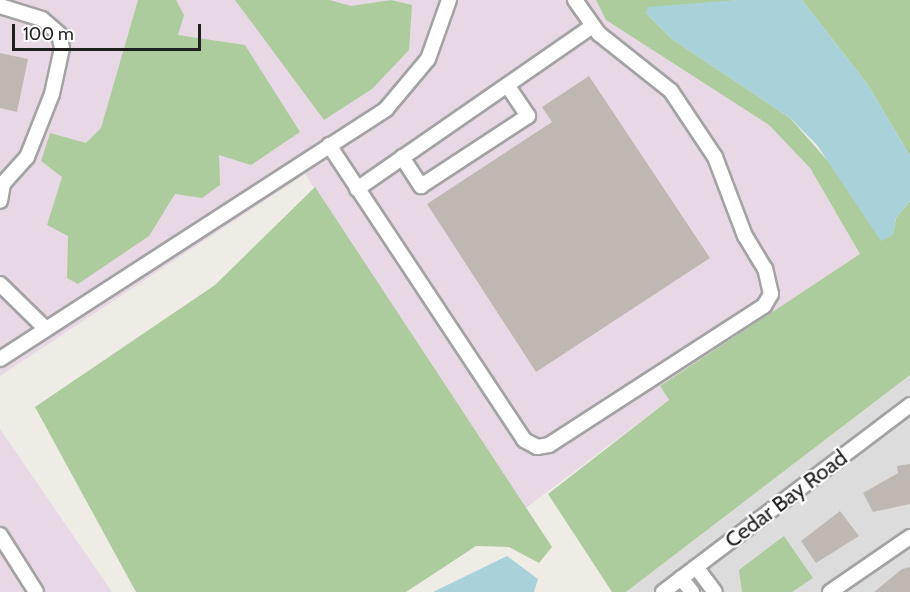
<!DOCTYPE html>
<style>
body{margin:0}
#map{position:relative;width:910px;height:592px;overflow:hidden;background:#efece6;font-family:Cabin,sans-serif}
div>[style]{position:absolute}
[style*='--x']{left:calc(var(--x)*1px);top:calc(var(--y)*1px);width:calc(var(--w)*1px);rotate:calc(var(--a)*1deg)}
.residential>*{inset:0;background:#dddcdc}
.industrial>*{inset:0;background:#e8d8e5}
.forest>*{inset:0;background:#adcc9d}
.water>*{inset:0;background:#a9d1da}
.building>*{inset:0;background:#bfb7b2}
.roads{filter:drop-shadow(2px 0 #a3a3a3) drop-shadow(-2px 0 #a3a3a3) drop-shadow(0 2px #a3a3a3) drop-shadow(0 -2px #a3a3a3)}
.minor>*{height:14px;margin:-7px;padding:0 7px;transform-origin:7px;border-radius:7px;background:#fff}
span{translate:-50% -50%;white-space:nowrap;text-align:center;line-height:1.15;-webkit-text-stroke:4.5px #fff;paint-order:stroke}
.street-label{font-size:22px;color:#1f1f1f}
.scale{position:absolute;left:12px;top:24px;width:189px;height:27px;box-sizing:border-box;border:3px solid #1f1f1f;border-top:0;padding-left:8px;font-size:18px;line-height:21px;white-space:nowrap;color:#1f1f1f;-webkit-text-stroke:4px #fff;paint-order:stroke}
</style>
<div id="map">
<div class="residential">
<i style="clip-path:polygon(910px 375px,910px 592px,626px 592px)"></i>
</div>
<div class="industrial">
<i style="clip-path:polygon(0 0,596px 0,606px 20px,769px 125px,810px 168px,860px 254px,660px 386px,669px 400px,526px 508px,305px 174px,0 376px)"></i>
<i style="clip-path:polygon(0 429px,112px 592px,0 592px)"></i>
</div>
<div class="forest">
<i style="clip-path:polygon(138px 0,176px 0,184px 15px,178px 35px,245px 45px,300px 132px,251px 165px,219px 155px,220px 185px,202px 198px,175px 194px,149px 236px,78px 284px,67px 278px,68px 236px,47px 225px,62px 177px,41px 161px,50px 133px,86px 143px,101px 128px)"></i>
<i style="clip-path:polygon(235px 0,330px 0,351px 6px,391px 0,412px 5px,409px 50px,372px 89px,324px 120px)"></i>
<i style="clip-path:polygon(596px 0,737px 0,646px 13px,672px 39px,790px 118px,893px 235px,896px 218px,910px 201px,910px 375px,626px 592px,612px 592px,548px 494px,669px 400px,660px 386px,860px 254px,810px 168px,769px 125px,606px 20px)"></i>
<i style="clip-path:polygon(802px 0,910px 0,910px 156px,868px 85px)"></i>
<i style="clip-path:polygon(315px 187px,552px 547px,539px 563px,509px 547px,476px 546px,406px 592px,136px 592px,35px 407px,215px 285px)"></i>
<i style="clip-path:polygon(784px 536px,813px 578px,792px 592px,742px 592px,739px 570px)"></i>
</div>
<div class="water">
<i style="clip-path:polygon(737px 0,802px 0,868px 85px,910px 156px,910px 201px,896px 218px,893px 235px,881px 241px,817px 145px,790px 118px,672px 39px,646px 13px,648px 7px)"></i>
<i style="clip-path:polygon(507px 556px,538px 579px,534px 592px,433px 592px)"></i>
</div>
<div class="building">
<i style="clip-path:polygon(0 53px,28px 59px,17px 112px,0 108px)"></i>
<i style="clip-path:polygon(589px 76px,710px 258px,536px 372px,427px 204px,552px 122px,542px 107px)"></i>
<i style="clip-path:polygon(910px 464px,910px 504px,873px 512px,863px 493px,898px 473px,897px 466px)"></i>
<i style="clip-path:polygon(840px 511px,859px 536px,816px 563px,801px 541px)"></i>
<i style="clip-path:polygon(910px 567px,910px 592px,874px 592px,902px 569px)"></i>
</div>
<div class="roads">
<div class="minor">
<i style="--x:0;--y:6;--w:44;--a:17.2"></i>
<i style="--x:42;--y:19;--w:23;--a:41"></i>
<i style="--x:59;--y:34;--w:14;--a:78"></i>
<i style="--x:62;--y:48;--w:47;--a:102.3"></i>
<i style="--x:52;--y:94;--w:68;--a:111.6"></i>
<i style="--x:27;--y:157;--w:36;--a:132"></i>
<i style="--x:3;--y:184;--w:17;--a:100"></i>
<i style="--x:329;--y:145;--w:354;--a:56.5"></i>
<i style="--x:524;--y:440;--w:15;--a:28"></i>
<i style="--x:537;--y:447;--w:12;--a:-9"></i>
<i style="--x:549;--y:445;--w:256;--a:-32.9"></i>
<i style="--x:764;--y:306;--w:14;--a:-60"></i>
<i style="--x:771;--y:294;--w:26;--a:-103"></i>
<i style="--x:765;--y:269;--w:39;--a:-121"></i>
<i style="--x:745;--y:236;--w:85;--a:-110.8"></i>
<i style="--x:715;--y:157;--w:79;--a:-123.7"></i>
<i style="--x:671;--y:91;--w:92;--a:-141.6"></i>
<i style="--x:599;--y:34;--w:42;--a:-125.2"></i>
<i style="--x:402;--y:157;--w:35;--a:57"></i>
<i style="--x:421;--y:186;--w:128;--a:-33.2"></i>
<i style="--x:528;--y:116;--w:37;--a:-124"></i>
<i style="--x:357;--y:189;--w:286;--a:-34.7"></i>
<i style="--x:0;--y:284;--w:63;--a:44.4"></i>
<i style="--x:0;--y:359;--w:460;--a:-32.9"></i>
<i style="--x:386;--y:109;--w:65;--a:-50"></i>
<i style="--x:428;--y:59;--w:63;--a:-70.4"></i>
<i style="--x:0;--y:535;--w:67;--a:57.7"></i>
<i style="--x:696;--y:567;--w:31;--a:53"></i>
<i style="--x:681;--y:578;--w:18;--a:52"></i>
<i style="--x:663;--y:592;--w:310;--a:-37.1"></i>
<i style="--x:830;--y:592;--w:97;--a:-34.5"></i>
</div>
</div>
<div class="street-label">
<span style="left:786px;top:499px;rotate:-37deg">Cedar Bay Road</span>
</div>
<div class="scale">100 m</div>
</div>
